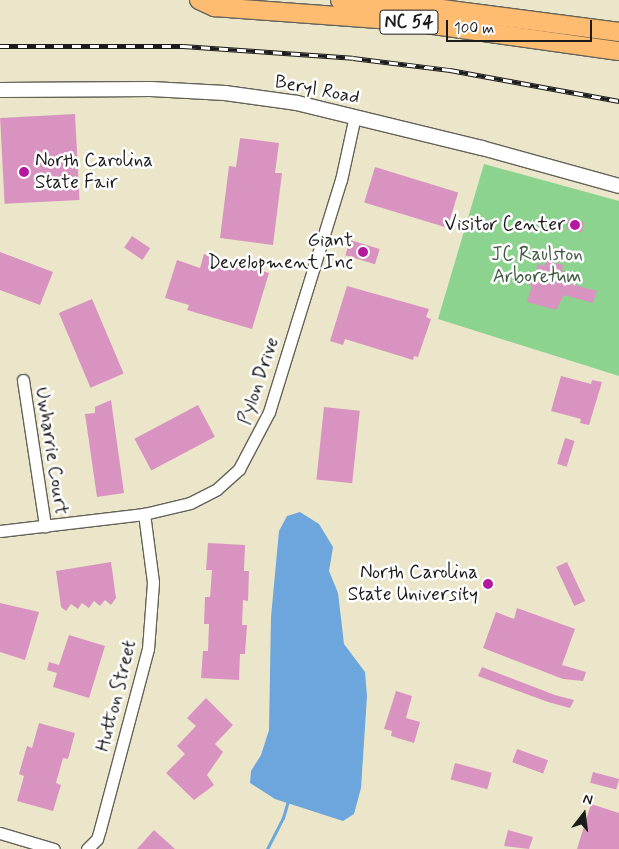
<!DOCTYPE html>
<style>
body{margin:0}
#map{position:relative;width:619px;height:849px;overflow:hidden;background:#ebe6c9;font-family:Mynerve,sans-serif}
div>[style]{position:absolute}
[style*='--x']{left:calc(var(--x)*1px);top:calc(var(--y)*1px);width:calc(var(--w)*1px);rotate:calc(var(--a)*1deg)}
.green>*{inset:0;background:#8bd38e}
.water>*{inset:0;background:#6ca6dc}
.stream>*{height:3px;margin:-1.5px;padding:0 1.5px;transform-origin:1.5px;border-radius:1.5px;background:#6ca6dc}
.building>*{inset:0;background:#d993c0;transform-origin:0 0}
.roads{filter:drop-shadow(1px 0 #646359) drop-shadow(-1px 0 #646359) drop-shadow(0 1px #646359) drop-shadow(0 -1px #646359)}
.minor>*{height:11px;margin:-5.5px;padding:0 5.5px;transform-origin:5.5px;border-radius:5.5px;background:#fff}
.tertiary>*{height:14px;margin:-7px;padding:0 7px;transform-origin:7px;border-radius:7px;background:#fff}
.primary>*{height:18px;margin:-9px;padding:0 9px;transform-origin:9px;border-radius:9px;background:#fdbc70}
.rail>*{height:5px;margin-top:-2.5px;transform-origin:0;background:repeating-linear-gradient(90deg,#fff 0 9px,#1c1c1c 0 18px);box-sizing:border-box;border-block:1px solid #1c1c1c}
.dots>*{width:14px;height:14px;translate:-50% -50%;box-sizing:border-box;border:2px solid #fff;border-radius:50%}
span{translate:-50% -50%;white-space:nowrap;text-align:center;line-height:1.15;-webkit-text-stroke:5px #fff;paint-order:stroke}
.shield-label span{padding:1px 4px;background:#fff;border:1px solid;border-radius:4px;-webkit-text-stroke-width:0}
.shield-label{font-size:18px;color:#1c1c1c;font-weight:700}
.street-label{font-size:19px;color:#1c1c1c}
.poi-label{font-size:19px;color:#1c1c1c}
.left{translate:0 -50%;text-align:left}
.right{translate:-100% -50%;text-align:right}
.park-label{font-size:19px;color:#435c44}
.north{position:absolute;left:559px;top:789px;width:50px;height:50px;-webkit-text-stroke:4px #fff;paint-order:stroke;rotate:15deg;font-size:14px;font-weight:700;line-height:20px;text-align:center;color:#1c1c1c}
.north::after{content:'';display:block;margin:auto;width:18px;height:22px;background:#1c1c1c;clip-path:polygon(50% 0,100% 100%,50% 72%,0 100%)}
.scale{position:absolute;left:446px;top:20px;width:146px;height:22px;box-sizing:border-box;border:2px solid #1c1c1c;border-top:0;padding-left:6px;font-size:15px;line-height:18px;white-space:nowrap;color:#1c1c1c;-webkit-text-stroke:4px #fff;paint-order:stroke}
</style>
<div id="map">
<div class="green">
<i style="clip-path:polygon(484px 164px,619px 201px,619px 376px,438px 319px)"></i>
</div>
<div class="water">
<i style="clip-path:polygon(300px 512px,319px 524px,333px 547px,329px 571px,338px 593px,344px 644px,365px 672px,367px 696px,361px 788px,354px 814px,343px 821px,275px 799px,250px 783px,251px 771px,261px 755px,269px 730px,271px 617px,279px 531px,287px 516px)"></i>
</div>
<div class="stream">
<i style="--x:267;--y:849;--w:35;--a:-63"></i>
<i style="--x:283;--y:818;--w:19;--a:-74"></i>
</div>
<div class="building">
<i style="left:75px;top:114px;width:86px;height:75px;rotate:87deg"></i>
<i style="clip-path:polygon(240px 138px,279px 143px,275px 173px,282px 173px,273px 245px,220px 238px,229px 166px,236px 167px)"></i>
<i style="left:375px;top:167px;width:87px;height:37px;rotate:17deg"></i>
<i style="left:569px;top:218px;width:16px;height:11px;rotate:15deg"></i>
<i style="left:132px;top:236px;width:22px;height:14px;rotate:34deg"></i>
<i style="left:350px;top:240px;width:31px;height:16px;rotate:17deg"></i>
<i style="clip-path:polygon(0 252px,53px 272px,40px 305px,0 290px)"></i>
<i style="clip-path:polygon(204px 254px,269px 273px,252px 329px,187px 310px,189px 305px,165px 298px,177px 260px,200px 268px)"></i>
<i style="clip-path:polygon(546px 260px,563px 265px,562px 271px,567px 272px,564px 282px,597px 291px,593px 303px,564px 295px,556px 310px,527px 302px,532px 286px,524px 282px,521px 276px,528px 272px,535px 274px,538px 264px,544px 266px)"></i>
<i style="clip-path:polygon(347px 286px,429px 309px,426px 317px,431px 319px,418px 357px,414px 356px,413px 360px,345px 339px,343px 345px,330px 341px)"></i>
<i style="left:92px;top:299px;width:81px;height:36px;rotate:67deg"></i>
<i style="clip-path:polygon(561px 376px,591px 384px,592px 380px,602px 382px,589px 425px,580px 423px,581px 419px,551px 411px)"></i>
<i style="clip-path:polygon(111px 400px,124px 493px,97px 497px,85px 414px,95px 413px,95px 407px)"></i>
<i style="left:198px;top:405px;width:36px;height:72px;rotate:62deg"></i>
<i style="left:324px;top:407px;width:36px;height:73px;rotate:6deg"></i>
<i style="left:565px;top:438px;width:10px;height:27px;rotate:17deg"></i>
<i style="clip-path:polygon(208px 543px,245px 545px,244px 571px,249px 571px,248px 601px,243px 600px,242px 625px,247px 625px,245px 654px,240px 654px,239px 680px,201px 678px,203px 651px,208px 651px,209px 624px,204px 624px,205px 597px,210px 597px,212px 570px,206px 570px)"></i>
<i style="clip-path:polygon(111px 562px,116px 598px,111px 605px,105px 600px,100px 606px,94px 601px,89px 608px,82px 603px,78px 609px,71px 604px,66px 611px,61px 607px,56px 571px)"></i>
<i style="left:567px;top:562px;width:43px;height:12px;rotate:65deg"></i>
<i style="clip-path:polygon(0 603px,39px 612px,25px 660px,0 652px)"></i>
<i style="clip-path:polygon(517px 608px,575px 629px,562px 665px,586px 672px,583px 681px,563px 679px,483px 648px,496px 612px,514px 619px)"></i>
<i style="clip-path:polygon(69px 635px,105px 646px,89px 698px,53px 687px,57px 673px,47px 670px,49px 662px,59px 665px)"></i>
<i style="clip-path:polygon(482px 667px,555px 695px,574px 700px,570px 708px,548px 702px,478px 676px)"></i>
<i style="clip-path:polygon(396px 691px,412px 696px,406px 718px,420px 722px,414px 743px,391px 736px,392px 731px,384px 729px)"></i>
<i style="clip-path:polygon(206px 698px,233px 725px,215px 744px,223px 752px,207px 775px,214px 785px,194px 800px,166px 773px,185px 754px,177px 746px,196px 726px,187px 718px)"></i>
<i style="clip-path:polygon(39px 723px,75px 733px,68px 759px,63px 758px,56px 783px,61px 785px,53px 811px,17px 801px,24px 776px,19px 774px,27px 746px,32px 748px)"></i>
<i style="left:517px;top:749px;width:33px;height:14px;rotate:20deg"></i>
<i style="left:455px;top:763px;width:38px;height:17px;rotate:15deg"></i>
<i style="left:593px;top:772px;width:27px;height:11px;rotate:15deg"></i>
<i style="clip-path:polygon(591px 804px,619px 813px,619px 849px,577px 849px)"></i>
<i style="clip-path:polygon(154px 830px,175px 849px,137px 849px)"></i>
<i style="clip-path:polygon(508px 830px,533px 837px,529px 849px,504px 846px)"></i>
</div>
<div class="roads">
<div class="minor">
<i style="--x:23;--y:380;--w:148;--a:81.4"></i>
<i style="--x:0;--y:531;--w:145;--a:-6.7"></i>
<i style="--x:144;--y:514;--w:47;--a:-13.4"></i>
<i style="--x:190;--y:503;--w:30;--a:-27"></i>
<i style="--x:217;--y:489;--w:30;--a:-42"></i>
<i style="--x:239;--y:469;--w:64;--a:-62.2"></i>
<i style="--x:269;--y:412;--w:243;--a:-72.8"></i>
<i style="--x:341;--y:180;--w:66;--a:-77.7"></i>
<i style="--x:0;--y:833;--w:56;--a:16.5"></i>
<i style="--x:87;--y:849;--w:14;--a:-45"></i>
<i style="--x:97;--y:839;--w:10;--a:-73"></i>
<i style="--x:100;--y:829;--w:186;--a:-75.1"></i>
<i style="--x:148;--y:649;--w:67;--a:-85.7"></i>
<i style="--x:153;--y:582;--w:69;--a:-97.5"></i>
</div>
<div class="tertiary">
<i style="--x:0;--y:90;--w:151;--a:-0.4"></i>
<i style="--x:151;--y:89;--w:74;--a:3.1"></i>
<i style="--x:225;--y:93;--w:73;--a:7.9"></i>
<i style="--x:297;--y:103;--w:190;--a:13.7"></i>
<i style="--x:482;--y:148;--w:142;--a:15.5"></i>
</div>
<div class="primary">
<i style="--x:199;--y:0;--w:17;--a:25"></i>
<i style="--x:214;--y:7;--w:192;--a:4.2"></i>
<i style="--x:405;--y:21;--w:216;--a:8"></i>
<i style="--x:340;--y:0;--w:71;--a:4"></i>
<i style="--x:411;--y:5;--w:210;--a:7.4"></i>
</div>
</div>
<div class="rail">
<i style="--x:0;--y:46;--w:183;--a:0"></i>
<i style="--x:183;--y:46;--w:170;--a:4"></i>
<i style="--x:353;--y:58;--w:98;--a:7.1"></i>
<i style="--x:450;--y:70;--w:172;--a:10.4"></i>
</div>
<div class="dots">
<i style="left:24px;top:172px;background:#b5179e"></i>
<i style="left:575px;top:225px;background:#b5179e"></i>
<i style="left:363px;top:252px;background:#b5179e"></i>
<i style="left:488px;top:584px;background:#b5179e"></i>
</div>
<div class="shield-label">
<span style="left:409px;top:22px">NC 54</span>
</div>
<div class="street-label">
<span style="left:317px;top:90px;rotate:11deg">Beryl Road</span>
<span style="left:259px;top:381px;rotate:-71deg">Pylon Drive</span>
<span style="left:51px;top:451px;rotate:81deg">Uwharrie Court</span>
<span style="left:117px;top:696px;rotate:-76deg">Hutton Street</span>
</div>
<div class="poi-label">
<span class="left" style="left:35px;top:172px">North Carolina<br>State Fair</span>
<span class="right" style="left:565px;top:225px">Visitor Center</span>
<span class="right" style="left:353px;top:252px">Giant<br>Development Inc</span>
<span class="right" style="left:478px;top:584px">North Carolina<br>State University</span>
</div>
<div class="park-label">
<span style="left:537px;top:266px">JC Raulston<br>Arboretum</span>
</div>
<div class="north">N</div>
<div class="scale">100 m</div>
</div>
